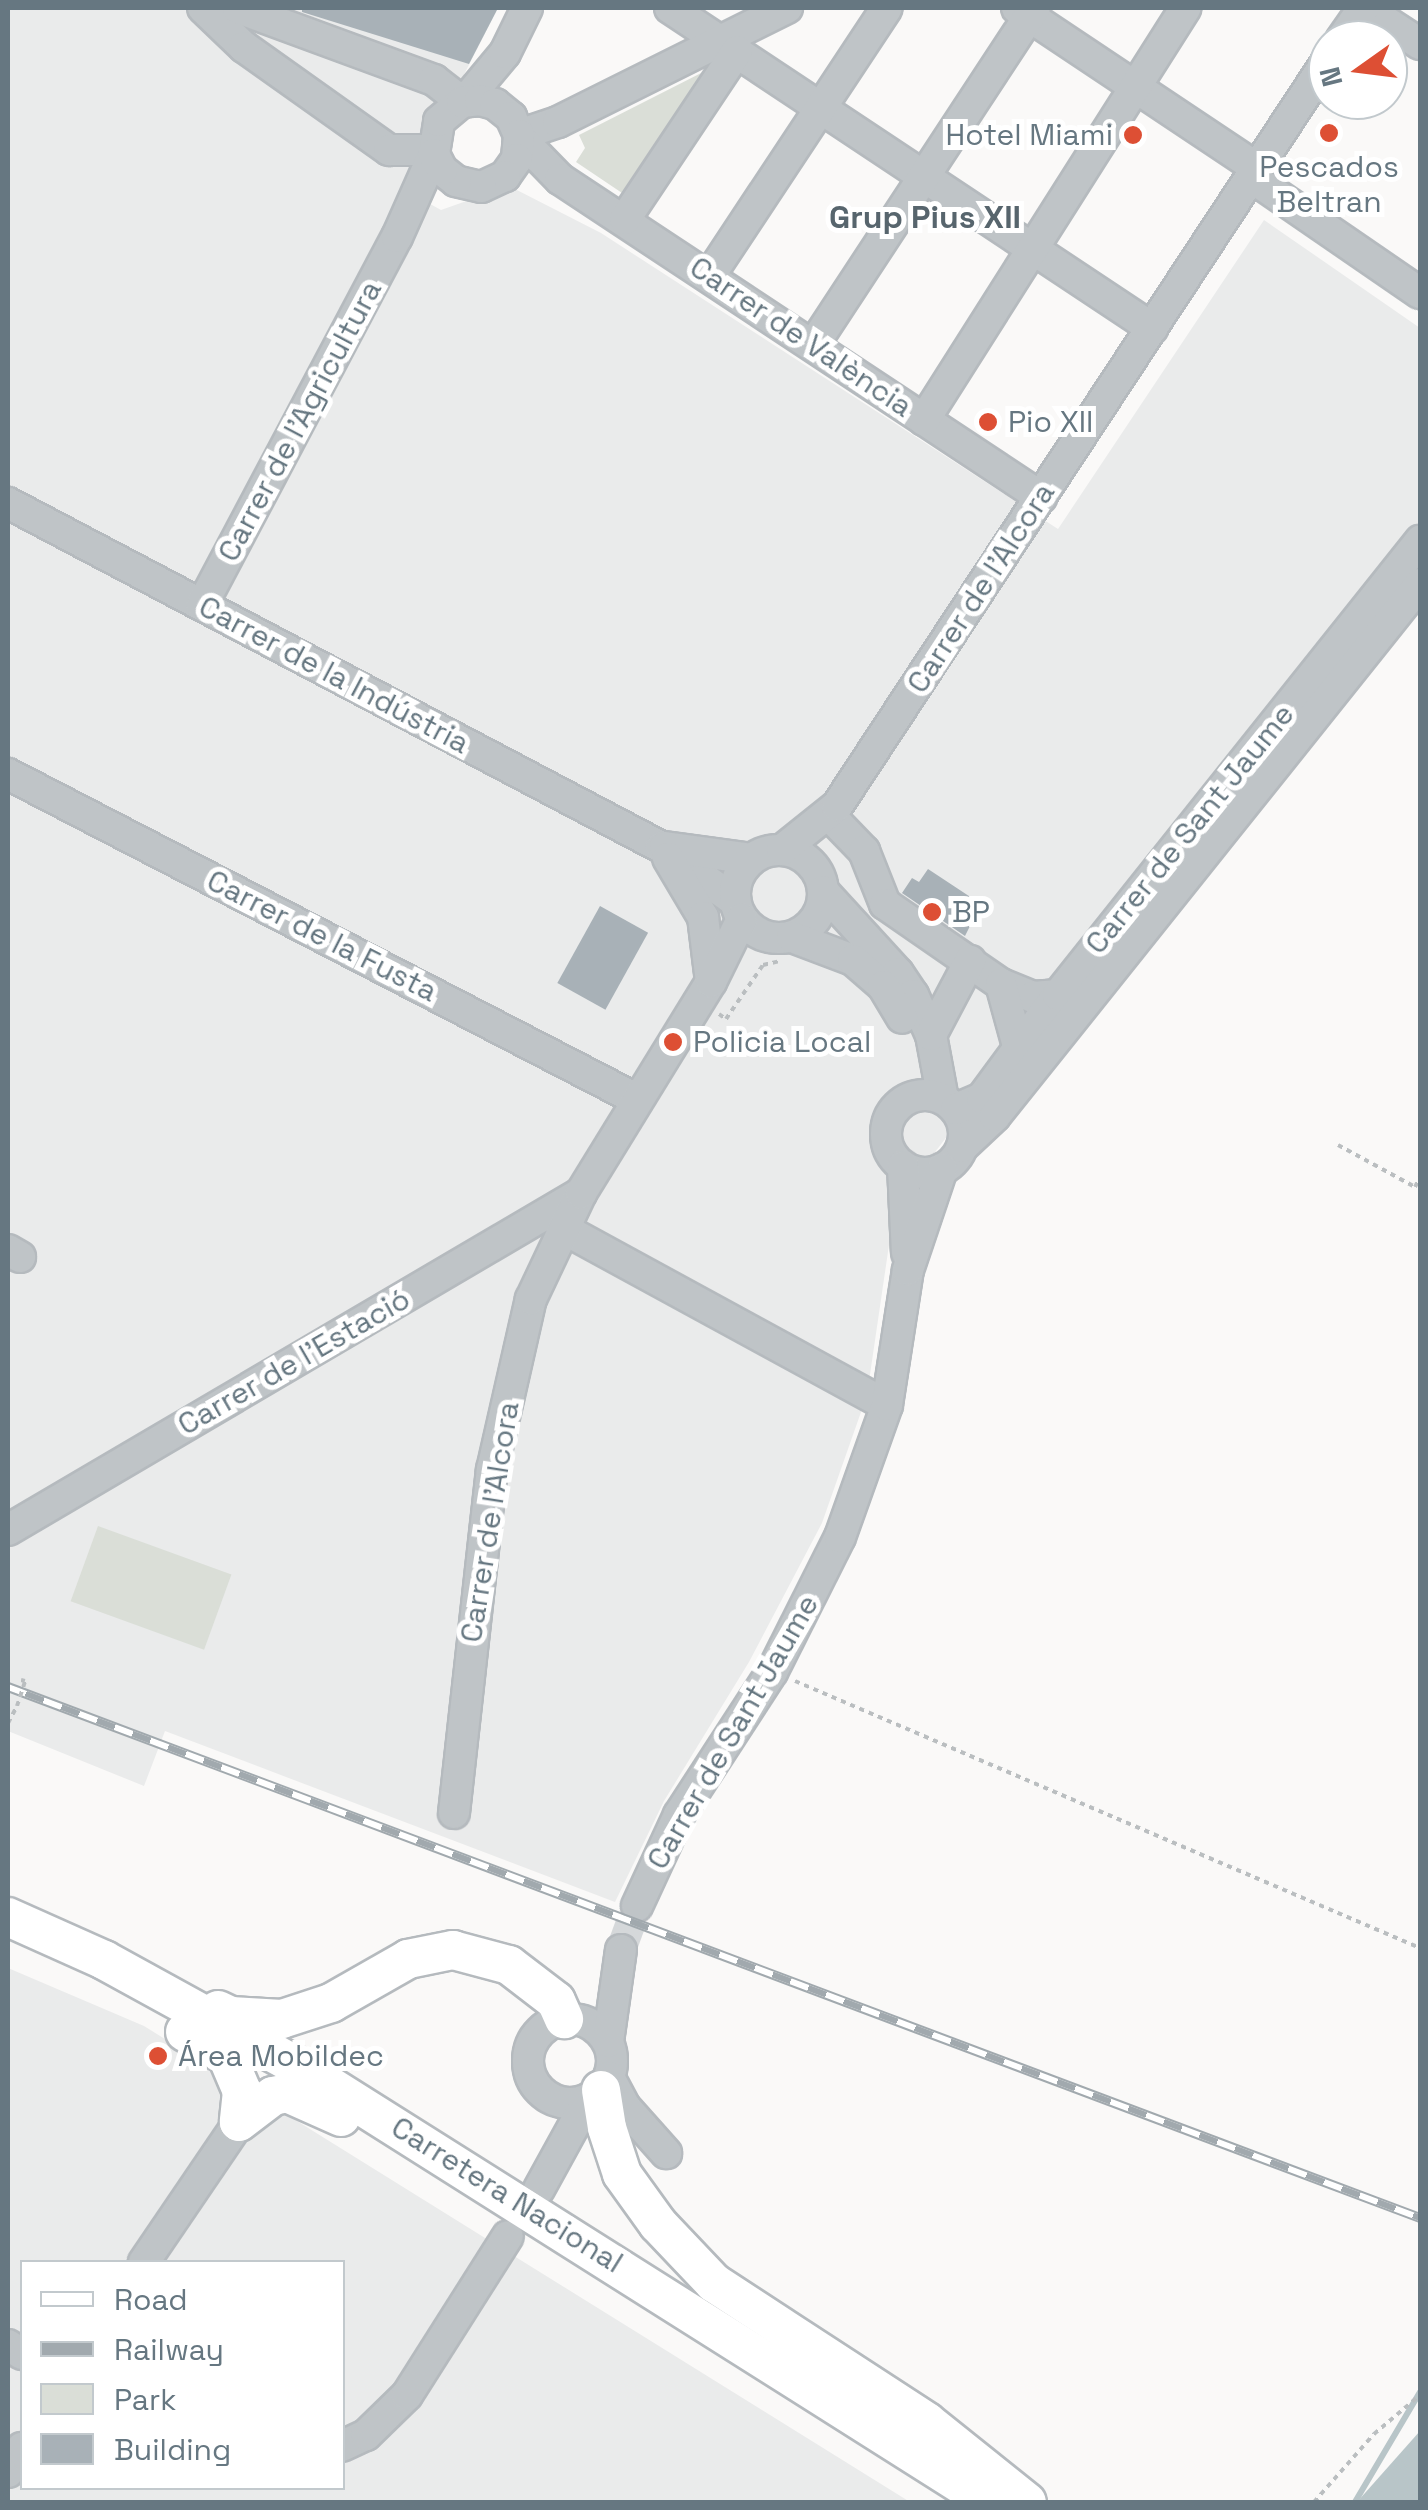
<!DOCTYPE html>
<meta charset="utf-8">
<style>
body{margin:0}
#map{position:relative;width:1428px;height:2510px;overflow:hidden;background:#faf9f8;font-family:"Space Grotesk",sans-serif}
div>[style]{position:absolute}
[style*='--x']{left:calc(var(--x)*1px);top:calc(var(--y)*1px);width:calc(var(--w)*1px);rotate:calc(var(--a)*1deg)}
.built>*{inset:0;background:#eaebeb}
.green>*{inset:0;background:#daded7;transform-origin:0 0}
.water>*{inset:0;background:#b8c5c8}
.stream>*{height:6px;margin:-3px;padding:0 3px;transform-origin:3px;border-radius:3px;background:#b8c5c8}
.building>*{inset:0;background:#a8b1b7;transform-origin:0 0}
.minor-tunnel>*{height:30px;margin-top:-15px;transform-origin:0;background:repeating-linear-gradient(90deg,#d5d8da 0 30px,transparent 0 45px)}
.path>*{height:4px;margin-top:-2px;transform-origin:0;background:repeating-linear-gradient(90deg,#babec0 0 5px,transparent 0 10px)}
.roads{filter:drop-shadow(2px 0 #b5babe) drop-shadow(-2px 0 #b5babe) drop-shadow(0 2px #b5babe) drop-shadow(0 -2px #b5babe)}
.minor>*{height:30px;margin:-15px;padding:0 15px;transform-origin:15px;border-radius:15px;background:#bfc4c7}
.minor>.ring{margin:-15px;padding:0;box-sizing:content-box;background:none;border:30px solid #bfc4c7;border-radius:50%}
.major>*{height:38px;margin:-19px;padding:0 19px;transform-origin:19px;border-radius:19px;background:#fff}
.rail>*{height:10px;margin-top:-5px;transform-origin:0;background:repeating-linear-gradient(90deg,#fff 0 19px,#a1a9ae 0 38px);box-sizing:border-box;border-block:2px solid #a1a9ae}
.path-bridge>*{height:4px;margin-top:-2px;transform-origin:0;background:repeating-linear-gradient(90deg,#babec0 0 5px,transparent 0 10px)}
.dots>*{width:28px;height:28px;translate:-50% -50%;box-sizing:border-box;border:5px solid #fff;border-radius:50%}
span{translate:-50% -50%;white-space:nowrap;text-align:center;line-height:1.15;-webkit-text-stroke:10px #fff;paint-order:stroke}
.poi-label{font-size:30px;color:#667781}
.right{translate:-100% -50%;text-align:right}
.left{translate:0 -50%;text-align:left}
.street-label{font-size:30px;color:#667781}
.neighbourhood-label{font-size:32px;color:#57656d;font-weight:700}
.frame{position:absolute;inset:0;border:10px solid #667781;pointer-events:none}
.legend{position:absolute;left:20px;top:2260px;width:325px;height:230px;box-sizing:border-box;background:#fff;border:2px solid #c2c9cd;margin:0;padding:12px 18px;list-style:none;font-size:30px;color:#667781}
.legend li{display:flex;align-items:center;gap:20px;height:50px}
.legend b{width:50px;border:2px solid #c2c9cd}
.north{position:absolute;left:1308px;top:20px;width:100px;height:100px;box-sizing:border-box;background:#fff;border:2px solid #c2c9cd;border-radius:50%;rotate:256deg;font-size:28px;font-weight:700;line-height:40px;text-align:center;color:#667781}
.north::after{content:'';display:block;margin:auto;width:35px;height:45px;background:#dd4f34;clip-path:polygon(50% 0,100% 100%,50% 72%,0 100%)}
</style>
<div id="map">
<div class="built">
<i style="clip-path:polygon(8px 8px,498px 8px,405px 190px,441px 210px,509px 186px,601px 233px,1058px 529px,1264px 220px,1420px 328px,1420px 522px,895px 1204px,867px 1395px,822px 1523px,749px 1662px,664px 1801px,615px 1902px,165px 1731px,144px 1786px,8px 1731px)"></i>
<i style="clip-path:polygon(evenodd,8px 1968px,144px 2026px,910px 2502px,8px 2502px,8px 1968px,22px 2262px,342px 2262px,342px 2488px,22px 2488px,22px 2262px)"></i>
</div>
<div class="green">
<i style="clip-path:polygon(713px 67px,628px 197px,576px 162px,585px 148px,579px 135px)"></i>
<i style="left:98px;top:1526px;width:142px;height:80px;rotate:20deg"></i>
</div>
<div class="water">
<i style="clip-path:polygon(1420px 2431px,1420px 2502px,1357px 2502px)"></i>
</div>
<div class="stream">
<i style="--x:1355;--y:2502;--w:128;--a:-59.4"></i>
</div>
<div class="building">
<i style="clip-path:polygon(302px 8px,498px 8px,469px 64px,302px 12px)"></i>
<i style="clip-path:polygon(928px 869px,981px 904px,965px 936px,902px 893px,912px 878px,919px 882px)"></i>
<i style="left:600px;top:906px;width:55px;height:88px;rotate:29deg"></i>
</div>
<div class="minor-tunnel">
<i style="--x:621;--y:1950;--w:47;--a:-70"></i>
</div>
<div class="path">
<i style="--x:719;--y:1014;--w:9;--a:36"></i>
<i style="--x:726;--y:1019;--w:65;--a:-55.6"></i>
<i style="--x:763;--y:965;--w:17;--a:-13"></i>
<i style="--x:1338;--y:1145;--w:88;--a:28.6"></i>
<i style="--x:1415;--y:1187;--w:11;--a:-63"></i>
<i style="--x:21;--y:1680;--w:4;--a:14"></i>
<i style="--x:795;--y:1681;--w:680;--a:23.13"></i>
<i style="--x:8;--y:1723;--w:19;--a:-62"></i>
<i style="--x:1314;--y:2502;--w:91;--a:-48.6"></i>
<i style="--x:1374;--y:2434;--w:60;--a:-40.3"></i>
</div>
<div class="roads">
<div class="minor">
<i style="--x:203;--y:8;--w:57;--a:43.6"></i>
<i style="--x:244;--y:47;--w:178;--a:35.4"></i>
<i style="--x:389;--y:150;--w:45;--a:0"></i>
<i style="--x:238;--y:8;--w:209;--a:20.2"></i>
<i style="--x:434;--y:80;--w:36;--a:38"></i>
<i style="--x:670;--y:8;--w:579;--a:33.58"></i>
<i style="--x:1017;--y:8;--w:288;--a:33.7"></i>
<i style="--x:1365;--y:8;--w:66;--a:33.2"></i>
<i style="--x:1341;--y:40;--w:39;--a:-55"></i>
<i style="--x:465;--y:101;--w:62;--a:-50.2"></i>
<i style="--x:505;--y:53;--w:50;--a:-63.9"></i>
<i style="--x:519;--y:135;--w:41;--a:-18.4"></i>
<i style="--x:558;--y:122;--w:256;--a:-26.5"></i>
<i style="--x:519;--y:137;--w:59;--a:45.7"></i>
<i style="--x:560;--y:179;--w:577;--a:33.47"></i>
<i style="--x:1251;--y:177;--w:205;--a:34.5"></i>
<i style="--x:625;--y:219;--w:202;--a:-56.3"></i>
<i style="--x:710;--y:275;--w:320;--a:-56.5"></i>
<i style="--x:814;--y:344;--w:402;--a:-56.7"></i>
<i style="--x:924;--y:420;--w:488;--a:-57.6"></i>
<i style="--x:8;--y:503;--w:738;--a:27.78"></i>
<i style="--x:661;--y:847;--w:92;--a:36.1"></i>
<i style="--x:202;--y:605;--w:416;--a:-62.1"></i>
<i style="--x:397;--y:237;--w:91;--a:-66"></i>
<i style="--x:434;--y:154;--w:33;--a:-81"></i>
<i style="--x:439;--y:121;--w:30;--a:-40"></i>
<i style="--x:462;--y:102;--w:18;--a:-6"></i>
<i style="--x:480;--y:100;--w:16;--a:15"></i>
<i style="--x:495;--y:104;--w:21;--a:39"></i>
<i style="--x:511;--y:117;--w:20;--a:66"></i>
<i style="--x:519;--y:135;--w:24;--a:95"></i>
<i style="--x:517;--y:159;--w:21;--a:125"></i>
<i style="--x:505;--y:176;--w:26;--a:155"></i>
<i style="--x:481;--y:187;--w:26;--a:-167"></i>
<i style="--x:456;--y:181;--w:18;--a:-142"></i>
<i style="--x:442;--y:170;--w:18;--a:-117"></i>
<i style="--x:8;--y:774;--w:707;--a:27.36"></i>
<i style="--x:833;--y:819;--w:45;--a:45.9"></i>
<i style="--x:864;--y:851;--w:57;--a:68.4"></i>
<i style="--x:885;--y:904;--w:141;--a:34.6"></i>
<i style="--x:1001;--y:984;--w:35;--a:22"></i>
<i style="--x:1033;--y:997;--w:25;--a:-5"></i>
<i style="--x:665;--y:847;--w:87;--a:7.9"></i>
<i class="ring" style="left:735px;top:850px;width:58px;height:58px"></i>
<i style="--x:782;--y:850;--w:70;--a:-38.7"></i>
<i style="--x:837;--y:806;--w:893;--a:-56.65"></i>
<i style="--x:668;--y:858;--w:69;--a:59.3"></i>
<i style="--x:703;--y:917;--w:65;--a:83"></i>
<i style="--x:823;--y:891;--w:111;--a:47.6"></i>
<i style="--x:898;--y:973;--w:27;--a:56"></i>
<i style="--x:913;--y:995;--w:44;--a:65.8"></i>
<i style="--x:931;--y:1035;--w:65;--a:79.4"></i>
<i style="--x:792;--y:937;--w:65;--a:20.7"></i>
<i style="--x:853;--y:960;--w:40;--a:41"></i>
<i style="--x:883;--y:986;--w:37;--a:59"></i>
<i style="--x:1001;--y:984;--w:68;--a:74.7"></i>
<i style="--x:931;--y:1035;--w:84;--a:-62.2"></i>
<i class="ring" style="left:886px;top:1095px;width:48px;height:48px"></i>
<i style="--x:956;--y:1109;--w:28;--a:-23"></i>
<i style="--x:982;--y:1098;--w:128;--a:-53.6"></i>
<i style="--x:1058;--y:995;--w:581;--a:-51.43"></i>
<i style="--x:962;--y:1147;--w:45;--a:-43.2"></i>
<i style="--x:995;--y:1116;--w:681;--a:-51.38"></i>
<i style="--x:903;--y:1166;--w:87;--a:87.4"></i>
<i style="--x:562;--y:1228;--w:370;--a:28.6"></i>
<i style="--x:8;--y:1250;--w:14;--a:30"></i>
<i style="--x:8;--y:1530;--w:665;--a:-30.46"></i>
<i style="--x:454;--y:1813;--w:345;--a:-83.7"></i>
<i style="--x:492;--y:1470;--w:175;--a:-77.2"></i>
<i style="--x:531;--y:1299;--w:117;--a:-64.7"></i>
<i style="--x:581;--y:1193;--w:248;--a:-58.4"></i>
<i style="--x:711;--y:982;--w:70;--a:-63.8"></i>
<i style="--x:637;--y:1906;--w:100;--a:-65.2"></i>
<i style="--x:679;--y:1815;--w:171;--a:-57"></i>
<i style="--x:772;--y:1672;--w:151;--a:-63.3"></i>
<i style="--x:840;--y:1537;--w:140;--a:-70.4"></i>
<i style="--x:887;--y:1405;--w:137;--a:-81.2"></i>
<i style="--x:908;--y:1270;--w:107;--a:-71.4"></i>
<i class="ring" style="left:528px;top:2019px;width:54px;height:54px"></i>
<i style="--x:608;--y:2042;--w:93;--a:-82"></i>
<i style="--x:609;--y:2077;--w:34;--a:62"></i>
<i style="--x:625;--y:2107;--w:62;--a:48.3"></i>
<i style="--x:539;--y:2189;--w:102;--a:-61.2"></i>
<i style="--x:144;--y:2262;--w:169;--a:-55.8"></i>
<i style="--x:8;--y:2345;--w:17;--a:33"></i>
<i style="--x:342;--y:2446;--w:26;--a:-25"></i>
<i style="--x:366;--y:2435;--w:57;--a:-44.3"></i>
<i style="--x:407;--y:2395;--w:188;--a:-57.6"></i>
<i style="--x:8;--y:2472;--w:28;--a:-60"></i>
</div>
<div class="major">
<i style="--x:8;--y:1917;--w:105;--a:24.1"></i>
<i style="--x:104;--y:1960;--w:236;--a:28.8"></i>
<i style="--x:311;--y:2074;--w:802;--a:32.26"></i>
<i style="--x:218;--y:2010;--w:14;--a:25"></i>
<i style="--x:231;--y:2016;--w:51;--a:3.4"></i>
<i style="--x:282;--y:2019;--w:52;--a:-18.1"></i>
<i style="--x:331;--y:2003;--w:89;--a:-29.7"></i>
<i style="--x:408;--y:1959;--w:46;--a:-11.3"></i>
<i style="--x:453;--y:1950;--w:58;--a:15"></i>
<i style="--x:509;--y:1965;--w:59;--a:37.5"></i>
<i style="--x:556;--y:2001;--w:20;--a:66"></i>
<i style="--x:185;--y:2032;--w:48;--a:29.7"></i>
<i style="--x:227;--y:2056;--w:38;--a:67"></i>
<i style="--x:242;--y:2091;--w:31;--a:96"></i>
<i style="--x:601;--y:2090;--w:38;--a:81"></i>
<i style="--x:607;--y:2128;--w:48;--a:71.9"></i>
<i style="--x:622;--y:2174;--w:62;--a:54.2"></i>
<i style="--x:658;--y:2224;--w:81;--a:46.5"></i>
<i style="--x:714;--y:2283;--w:254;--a:33.1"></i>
<i style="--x:927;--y:2422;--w:128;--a:38.7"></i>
<i style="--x:239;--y:2122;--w:43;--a:-37.4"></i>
<i style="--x:273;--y:2096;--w:14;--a:-12"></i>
<i style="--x:287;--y:2093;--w:59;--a:24"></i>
</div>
</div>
<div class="rail">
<i style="--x:8;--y:1687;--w:1509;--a:20.61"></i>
</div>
<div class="path-bridge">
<i style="--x:17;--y:1706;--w:26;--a:-72"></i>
</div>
<div class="dots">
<i style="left:1329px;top:133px;background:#dd4f34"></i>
<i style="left:1133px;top:135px;background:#dd4f34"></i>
<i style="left:988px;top:422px;background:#dd4f34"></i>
<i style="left:932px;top:912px;background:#dd4f34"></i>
<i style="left:673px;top:1042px;background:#dd4f34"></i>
<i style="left:158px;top:2056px;background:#dd4f34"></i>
</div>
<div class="poi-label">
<span class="right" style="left:1113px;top:135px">Hotel Miami</span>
<span style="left:1329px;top:184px">Pescados<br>Beltran</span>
<span class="left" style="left:1008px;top:422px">Pio XII</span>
<span class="left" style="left:952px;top:912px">BP</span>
<span class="left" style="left:693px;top:1042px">Policia Local</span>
<span class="left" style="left:178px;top:2056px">Área Mobildec</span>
</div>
<div class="street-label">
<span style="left:801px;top:337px;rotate:34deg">Carrer de València</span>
<span style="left:300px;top:421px;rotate:-62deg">Carrer de l'Agricultura</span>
<span style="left:981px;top:588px;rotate:-57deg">Carrer de l'Alcora</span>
<span style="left:334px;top:675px;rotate:28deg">Carrer de la Indústria</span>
<span style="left:1190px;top:829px;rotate:-51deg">Carrer de Sant Jaume</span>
<span style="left:322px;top:936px;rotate:27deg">Carrer de la Fusta</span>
<span style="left:294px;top:1362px;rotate:-30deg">Carrer de l'Estació</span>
<span style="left:490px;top:1522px;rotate:-81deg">Carrer de l'Alcora</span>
<span style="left:733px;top:1732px;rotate:-60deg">Carrer de Sant Jaume</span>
<span style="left:507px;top:2195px;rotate:32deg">Carretera Nacional</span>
</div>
<div class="neighbourhood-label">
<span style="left:925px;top:217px">Grup Pius XII</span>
</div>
<div class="frame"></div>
<ul class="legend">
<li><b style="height:12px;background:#fff"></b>Road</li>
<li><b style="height:12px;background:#a1a9ae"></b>Railway</li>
<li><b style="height:28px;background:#daded7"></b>Park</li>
<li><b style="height:28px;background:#a8b1b7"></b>Building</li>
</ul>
<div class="north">N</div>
</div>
